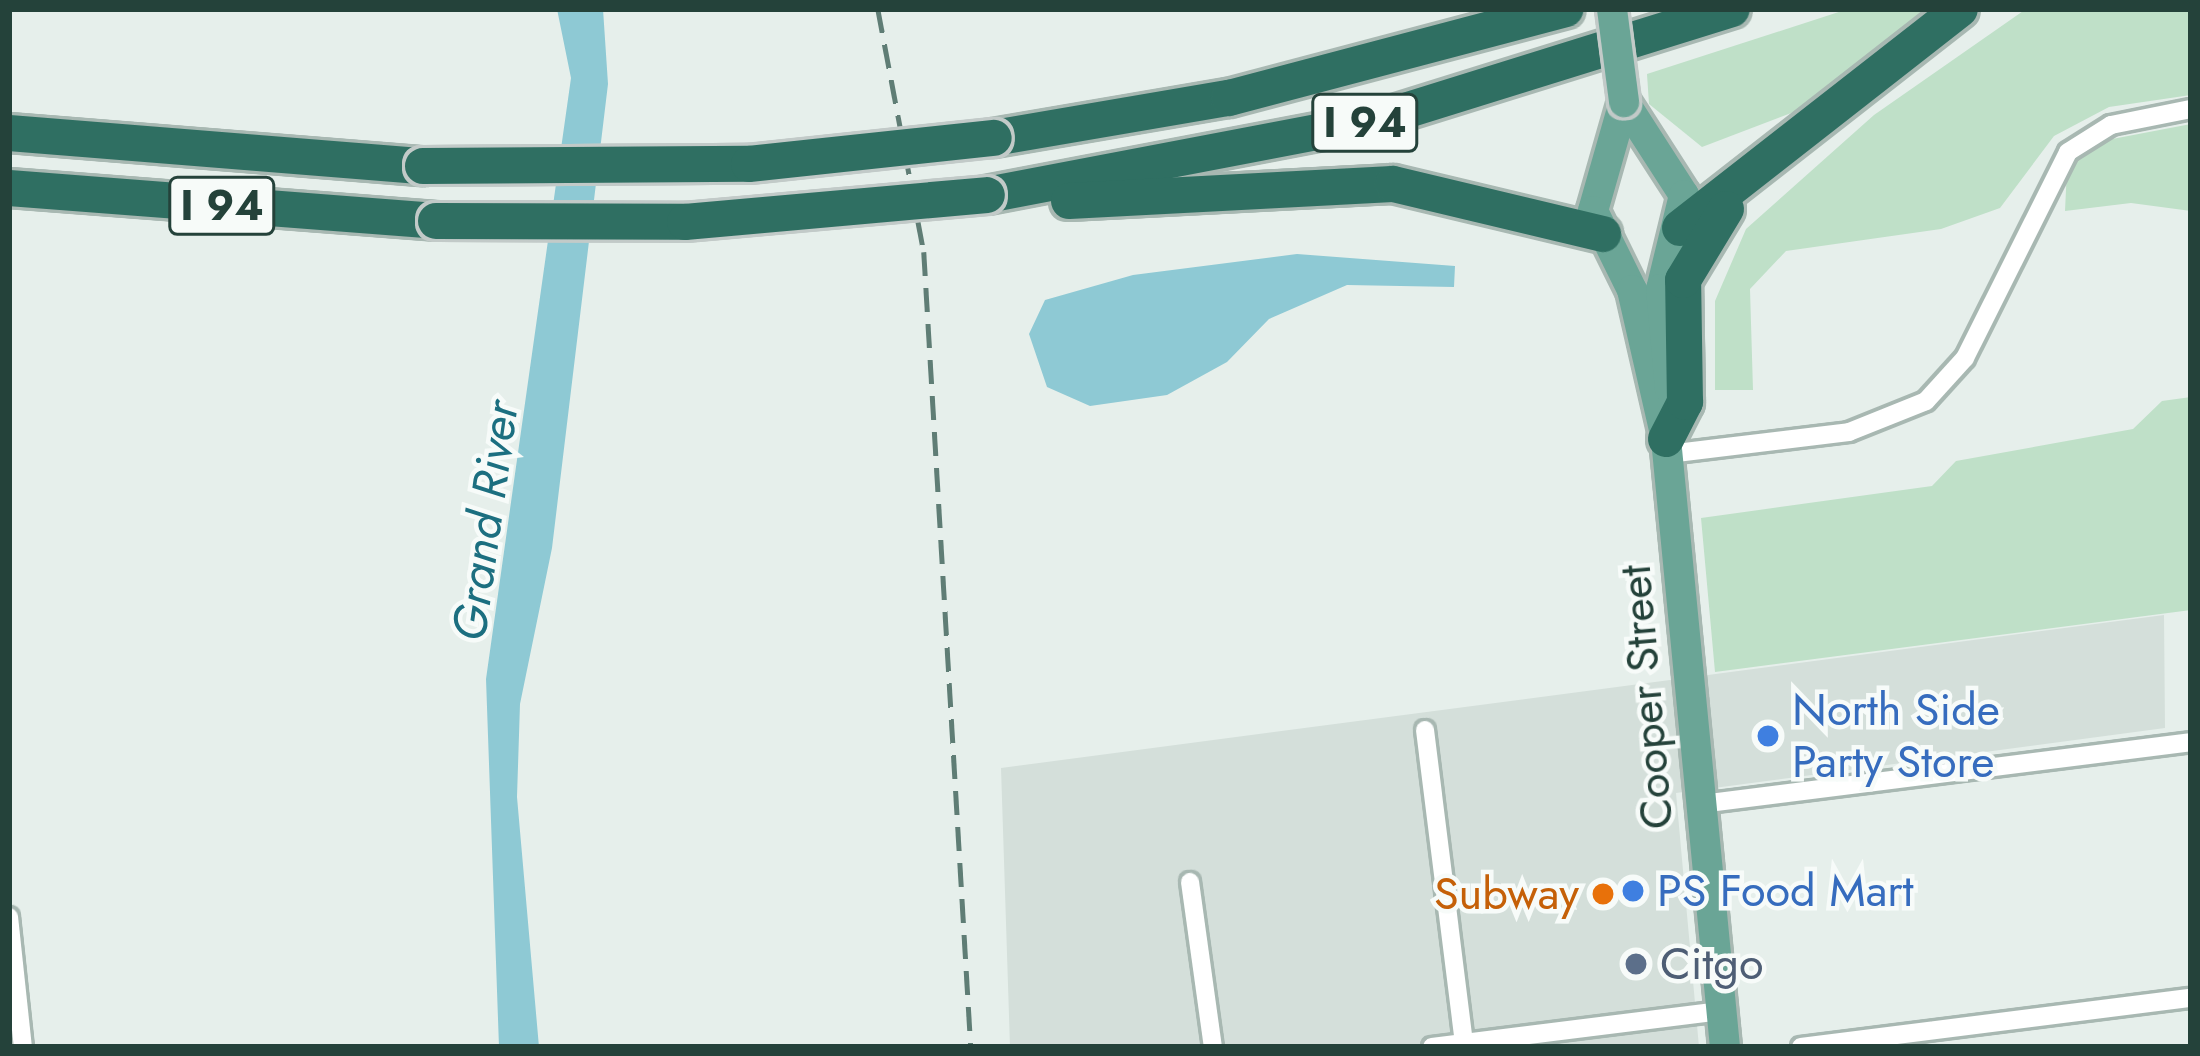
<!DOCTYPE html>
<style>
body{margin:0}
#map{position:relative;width:2200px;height:1056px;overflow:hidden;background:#e6efeb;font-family:Jost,sans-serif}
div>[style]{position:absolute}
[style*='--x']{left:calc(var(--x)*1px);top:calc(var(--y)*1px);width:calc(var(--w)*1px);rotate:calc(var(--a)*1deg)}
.built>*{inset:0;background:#d4dfda}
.green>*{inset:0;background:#bfe0c8}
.water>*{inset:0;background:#8ec9d4}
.roads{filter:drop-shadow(3px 0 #a8b8b2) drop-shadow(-3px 0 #a8b8b2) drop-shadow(0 3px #a8b8b2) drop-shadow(0 -3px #a8b8b2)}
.street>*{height:18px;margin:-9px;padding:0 9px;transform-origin:9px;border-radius:9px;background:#fff}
.primary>*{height:30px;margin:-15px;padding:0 15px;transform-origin:15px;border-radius:15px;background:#6aa596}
.highway>*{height:36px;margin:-18px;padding:0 18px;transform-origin:18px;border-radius:18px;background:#2f6f62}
.rail>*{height:4.5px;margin-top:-2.25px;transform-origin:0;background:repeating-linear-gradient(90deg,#5f7d75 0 24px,transparent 0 36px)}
.bridges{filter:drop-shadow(3px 0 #c2cac8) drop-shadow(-3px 0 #c2cac8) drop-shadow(0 3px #c2cac8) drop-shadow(0 -3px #c2cac8)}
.primary-bridge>*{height:30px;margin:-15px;padding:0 15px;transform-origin:15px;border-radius:15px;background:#6aa596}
.highway-bridge>*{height:36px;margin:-18px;padding:0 18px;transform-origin:18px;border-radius:18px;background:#2f6f62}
.dots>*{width:33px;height:33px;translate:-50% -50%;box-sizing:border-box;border:6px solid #f7fbf9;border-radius:50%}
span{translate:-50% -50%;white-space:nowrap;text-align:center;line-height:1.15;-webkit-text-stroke:9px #f7fbf9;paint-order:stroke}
.shield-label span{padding:3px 9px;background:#f7fbf9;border:3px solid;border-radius:9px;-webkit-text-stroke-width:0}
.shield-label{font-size:42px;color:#24423a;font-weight:700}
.street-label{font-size:45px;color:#24423a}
.shop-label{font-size:45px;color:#366cbe}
.left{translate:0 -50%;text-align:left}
.food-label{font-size:45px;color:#c56008}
.right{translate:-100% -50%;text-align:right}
.service-label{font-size:45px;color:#4e5e75}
.water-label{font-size:48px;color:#1c6f80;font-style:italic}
.frame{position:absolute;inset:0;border:12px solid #24423a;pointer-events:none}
</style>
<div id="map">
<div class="built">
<i style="clip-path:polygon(2164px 615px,2165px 728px,1676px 793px,1699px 1047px,1010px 1047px,1001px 768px)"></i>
</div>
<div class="green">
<i style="clip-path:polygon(1848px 9px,1926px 9px,1807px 107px,1702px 147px,1649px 104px,1647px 74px)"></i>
<i style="clip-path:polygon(2026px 9px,2191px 9px,2191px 95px,2109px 107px,2054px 136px,2000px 208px,1941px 229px,1786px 251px,1750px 289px,1753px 390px,1715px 390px,1715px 301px,1746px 229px,1874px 115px)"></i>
<i style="clip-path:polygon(2191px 124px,2191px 211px,2131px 203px,2065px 211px,2067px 168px,2107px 140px)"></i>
<i style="clip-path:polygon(2191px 397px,2191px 610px,1715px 672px,1701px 518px,1932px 486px,1956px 461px,2133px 429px,2162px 401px)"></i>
</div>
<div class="water">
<i style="clip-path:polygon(557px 9px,603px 9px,608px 84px,552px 548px,520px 704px,517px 797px,539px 1047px,499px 1047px,486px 679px,571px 78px)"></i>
<i style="clip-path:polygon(1297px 254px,1455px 266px,1454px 287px,1347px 285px,1269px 319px,1227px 362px,1167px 395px,1090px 406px,1047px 387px,1029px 334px,1045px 300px,1133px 275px)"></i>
</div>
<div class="roads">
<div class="street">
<i style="--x:1668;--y:454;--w:182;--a:-6.9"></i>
<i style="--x:1849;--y:432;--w:83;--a:-21.9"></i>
<i style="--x:1926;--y:401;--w:58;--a:-47.8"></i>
<i style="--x:1965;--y:358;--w:230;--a:-63.4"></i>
<i style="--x:2068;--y:152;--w:51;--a:-32.1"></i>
<i style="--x:2111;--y:125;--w:82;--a:-11.3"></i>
<i style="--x:1425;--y:730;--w:315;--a:82.9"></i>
<i style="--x:1701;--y:804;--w:494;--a:-7.2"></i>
<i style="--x:1190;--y:882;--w:167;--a:82.1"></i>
<i style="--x:9;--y:917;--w:131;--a:83.9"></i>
<i style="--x:1432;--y:1047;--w:291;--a:-7.1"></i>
<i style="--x:1801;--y:1047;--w:393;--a:-7.2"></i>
</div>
<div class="primary">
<i style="--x:1624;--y:102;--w:113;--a:105.9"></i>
<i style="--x:1593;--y:211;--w:88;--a:63.7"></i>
<i style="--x:1632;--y:290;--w:153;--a:77.1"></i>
<i style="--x:1666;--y:439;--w:611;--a:84.46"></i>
<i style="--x:1624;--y:102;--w:111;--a:57.2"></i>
<i style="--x:1684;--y:195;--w:97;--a:103.7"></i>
<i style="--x:1661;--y:289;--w:100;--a:84.9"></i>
</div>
<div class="highway">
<i style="--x:9;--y:133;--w:415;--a:4.6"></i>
<i style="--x:994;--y:138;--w:238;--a:-9.7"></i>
<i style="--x:1229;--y:98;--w:348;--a:-14.8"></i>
<i style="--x:9;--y:188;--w:428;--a:4.4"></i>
<i style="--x:987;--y:195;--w:386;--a:-10.8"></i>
<i style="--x:1366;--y:123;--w:383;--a:-17.3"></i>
<i style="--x:1069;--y:201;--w:324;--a:-3"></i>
<i style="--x:1393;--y:184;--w:216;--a:13.4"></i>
<i style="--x:1680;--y:228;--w:355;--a:-38"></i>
<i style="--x:1666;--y:439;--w:42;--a:-62.8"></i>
<i style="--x:1685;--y:402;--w:122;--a:-90.9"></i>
<i style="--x:1683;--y:280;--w:83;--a:-58.8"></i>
</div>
</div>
<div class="rail">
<i style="--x:878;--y:9;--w:247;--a:79.3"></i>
<i style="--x:924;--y:252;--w:796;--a:86.62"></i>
</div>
<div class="bridges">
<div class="primary-bridge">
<i style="--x:1612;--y:9;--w:94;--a:82.6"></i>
</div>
<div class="highway-bridge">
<i style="--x:423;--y:166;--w:326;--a:-0.4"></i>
<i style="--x:749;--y:164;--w:246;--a:-6.1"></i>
<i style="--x:436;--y:221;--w:249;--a:0.2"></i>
<i style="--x:685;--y:222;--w:303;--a:-5.1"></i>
</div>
</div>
<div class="dots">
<i style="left:1768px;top:736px;background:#3f7fe0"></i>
<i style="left:1633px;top:891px;background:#3f7fe0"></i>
<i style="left:1603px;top:894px;background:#e8710a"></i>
<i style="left:1636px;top:964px;background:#5c6f8a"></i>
</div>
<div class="shield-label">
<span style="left:1365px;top:123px">I 94</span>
<span style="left:222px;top:206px">I 94</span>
</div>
<div class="street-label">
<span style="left:1646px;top:697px;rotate:-95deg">Cooper Street</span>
</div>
<div class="shop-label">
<span class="left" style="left:1792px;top:736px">North Side<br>Party Store</span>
<span class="left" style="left:1657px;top:891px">PS Food Mart</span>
</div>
<div class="food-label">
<span class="right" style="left:1579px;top:894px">Subway</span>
</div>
<div class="service-label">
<span class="left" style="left:1660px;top:964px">Citgo</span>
</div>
<div class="water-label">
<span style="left:485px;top:521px;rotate:-82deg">Grand River</span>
</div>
<div class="frame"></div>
</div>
